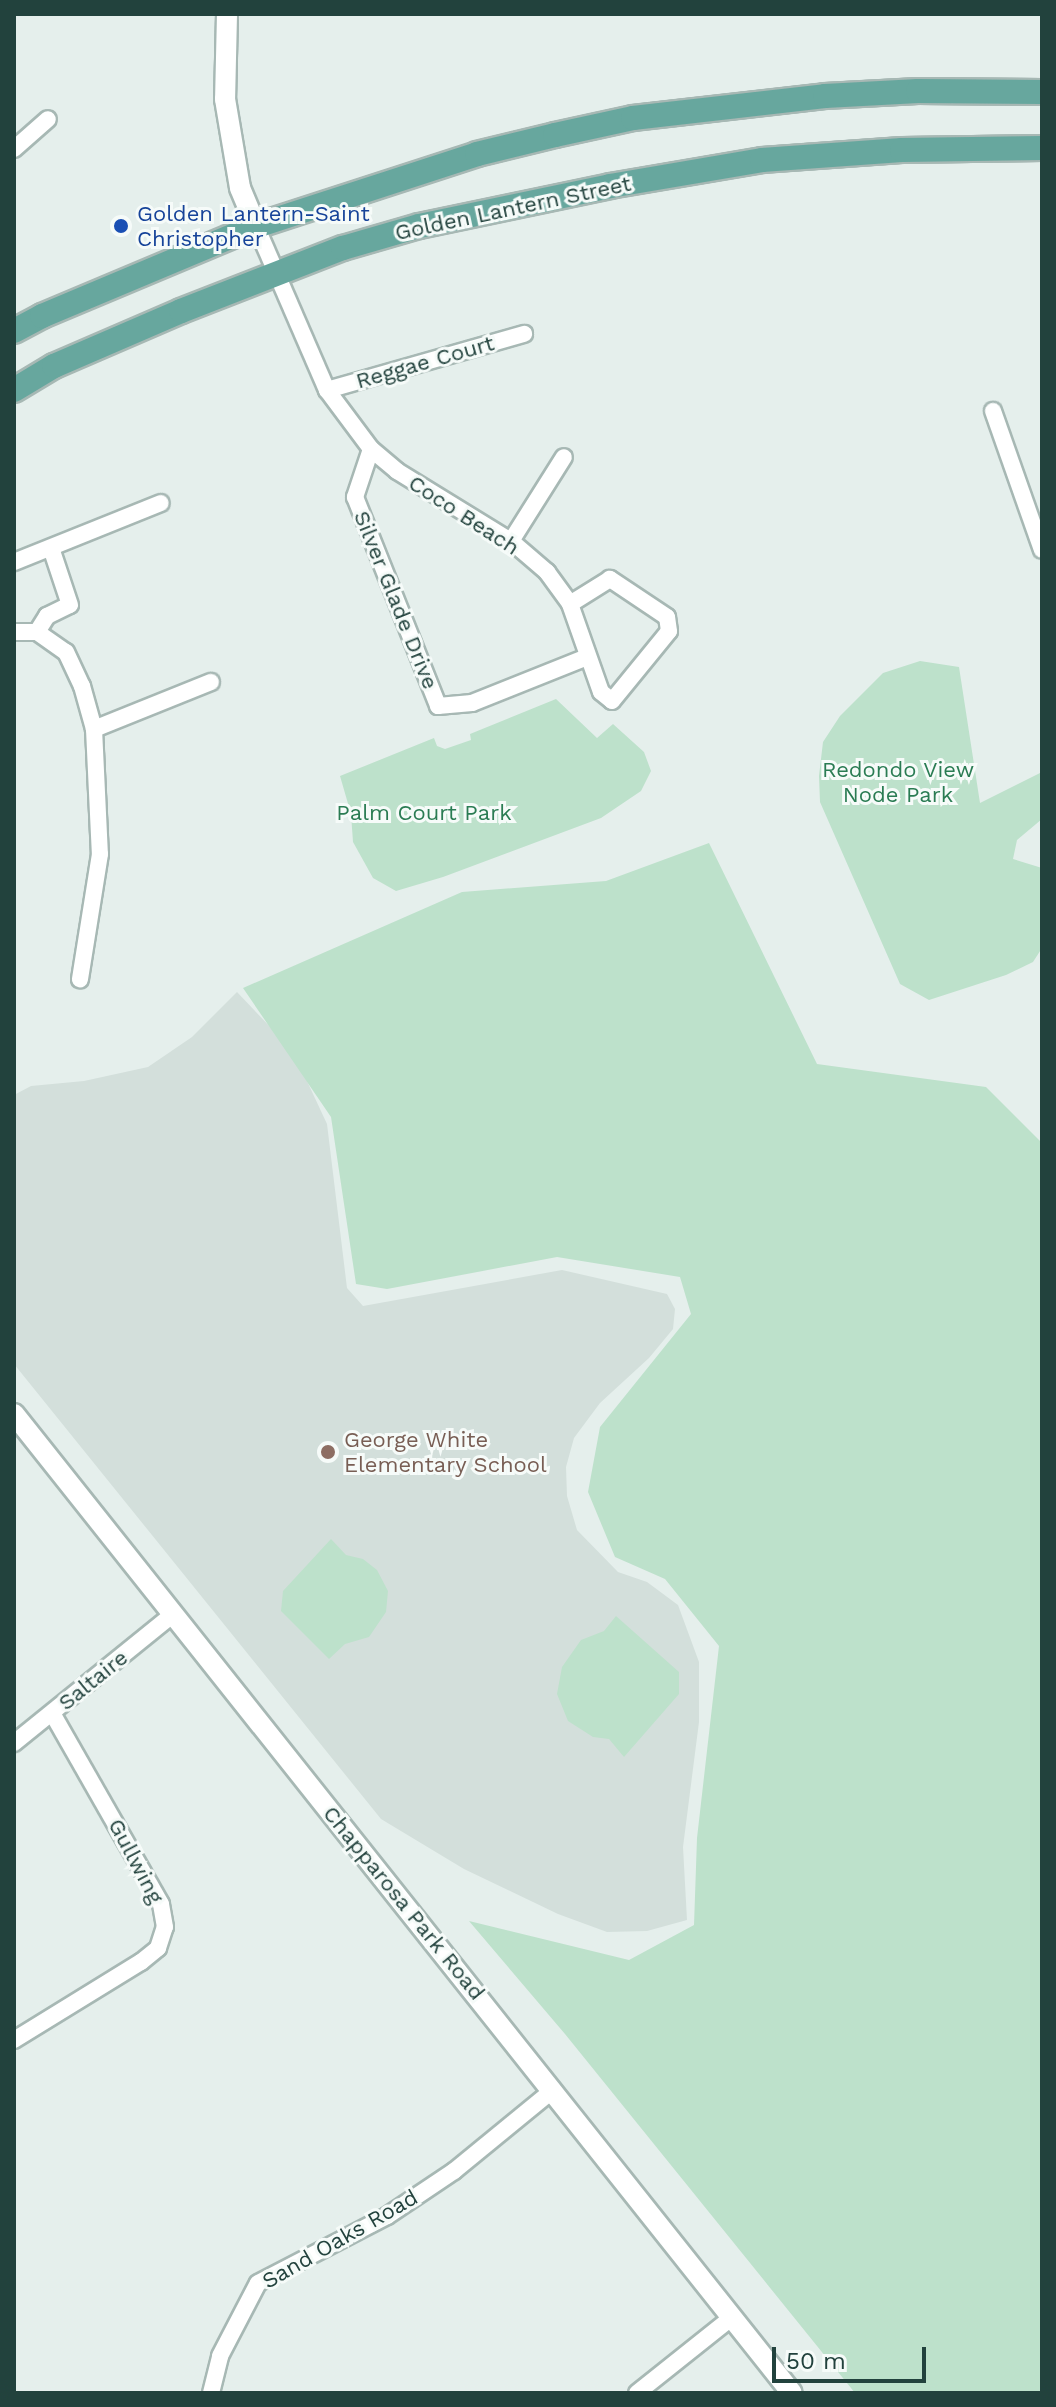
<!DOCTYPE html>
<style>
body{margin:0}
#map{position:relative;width:1056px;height:2407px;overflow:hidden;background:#e5efec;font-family:"Work Sans",sans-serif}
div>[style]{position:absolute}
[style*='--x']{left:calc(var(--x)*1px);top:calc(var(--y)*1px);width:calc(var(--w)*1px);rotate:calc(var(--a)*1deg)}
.built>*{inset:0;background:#d3dfdb}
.green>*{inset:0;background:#bde1cb}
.roads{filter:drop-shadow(2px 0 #a7b8b4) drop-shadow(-2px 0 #a7b8b4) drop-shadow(0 2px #a7b8b4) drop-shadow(0 -2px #a7b8b4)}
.minor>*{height:16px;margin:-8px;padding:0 8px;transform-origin:8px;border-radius:8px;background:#fff}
.tertiary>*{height:20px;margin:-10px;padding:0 10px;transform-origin:10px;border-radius:10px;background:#fff}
.primary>*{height:24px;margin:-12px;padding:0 12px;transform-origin:12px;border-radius:12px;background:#67a79e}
.dots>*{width:22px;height:22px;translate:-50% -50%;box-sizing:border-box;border:4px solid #f6fbf9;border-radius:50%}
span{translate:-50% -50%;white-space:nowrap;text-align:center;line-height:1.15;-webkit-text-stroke:6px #f6fbf9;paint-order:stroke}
.street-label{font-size:22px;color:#22423d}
.transit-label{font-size:22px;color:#164399}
.left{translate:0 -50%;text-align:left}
.park-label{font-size:22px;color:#2a7c53}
.education-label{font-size:22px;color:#785e54}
.frame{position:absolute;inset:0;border:16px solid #22423d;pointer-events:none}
.scale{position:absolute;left:772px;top:2347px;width:154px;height:36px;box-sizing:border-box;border:4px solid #22423d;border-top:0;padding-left:10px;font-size:24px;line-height:28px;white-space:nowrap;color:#22423d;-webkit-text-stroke:6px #f6fbf9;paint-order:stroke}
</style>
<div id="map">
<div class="built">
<i style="clip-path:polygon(237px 992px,293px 1051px,327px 1124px,347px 1288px,363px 1306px,562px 1270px,667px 1294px,675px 1309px,673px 1329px,649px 1358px,600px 1403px,574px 1438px,566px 1467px,567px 1496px,577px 1530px,618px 1572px,647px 1582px,678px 1605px,699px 1662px,699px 1722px,683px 1847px,687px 1920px,647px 1931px,607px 1932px,558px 1914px,464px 1869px,381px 1819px,14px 1364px,14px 1095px,31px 1086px,84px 1081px,148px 1067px,192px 1037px)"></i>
</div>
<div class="green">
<i style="clip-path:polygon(920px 661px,959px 667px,980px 803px,1042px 772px,1042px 819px,1017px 840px,1013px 859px,1042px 868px,1042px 948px,1033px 962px,1006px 975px,929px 1000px,900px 984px,820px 802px,819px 776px,823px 742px,840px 716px,883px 673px)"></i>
<i style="clip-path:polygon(556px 699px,597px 738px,613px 724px,644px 752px,651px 771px,641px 791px,601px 818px,443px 877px,396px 891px,373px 878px,353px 842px,351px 814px,340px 776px,434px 738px,437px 746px,445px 749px,471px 740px,470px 734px)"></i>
<i style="clip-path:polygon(709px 843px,817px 1064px,986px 1087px,1042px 1143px,1042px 2393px,855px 2393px,565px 2034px,469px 1921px,629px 1960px,694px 1925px,697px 1838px,719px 1646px,665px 1579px,615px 1557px,588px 1492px,600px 1427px,691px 1314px,680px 1277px,557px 1257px,387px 1289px,356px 1284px,331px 1117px,243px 988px,462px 892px,606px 881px)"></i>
<i style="clip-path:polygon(331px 1539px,346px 1555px,363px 1559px,377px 1570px,388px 1591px,386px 1612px,369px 1637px,345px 1644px,329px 1659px,281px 1611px,283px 1591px)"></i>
<i style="clip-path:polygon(616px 1616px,679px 1672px,679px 1694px,624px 1757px,609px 1739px,593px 1737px,568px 1721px,557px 1694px,562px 1667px,581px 1640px,604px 1631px)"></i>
</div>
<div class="roads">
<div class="minor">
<i style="--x:14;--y:149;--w:45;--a:-41.4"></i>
<i style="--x:256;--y:226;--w:179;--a:66.6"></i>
<i style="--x:327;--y:390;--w:74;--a:53.3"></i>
<i style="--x:371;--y:449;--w:34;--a:40"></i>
<i style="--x:397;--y:471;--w:134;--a:31.6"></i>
<i style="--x:511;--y:541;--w:48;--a:40.7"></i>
<i style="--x:547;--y:572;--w:39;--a:54"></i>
<i style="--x:570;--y:604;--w:93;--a:70.6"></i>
<i style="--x:601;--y:692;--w:14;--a:39"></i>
<i style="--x:612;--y:701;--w:90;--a:-50.8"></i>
<i style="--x:669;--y:631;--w:14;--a:-98"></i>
<i style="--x:667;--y:617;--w:69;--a:-146.3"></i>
<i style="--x:610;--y:579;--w:47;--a:148"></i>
<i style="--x:327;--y:390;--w:205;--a:-15.9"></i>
<i style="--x:993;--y:411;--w:147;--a:70.6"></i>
<i style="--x:371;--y:449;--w:51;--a:108.4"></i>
<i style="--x:355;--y:497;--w:225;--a:68.3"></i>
<i style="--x:438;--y:706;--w:34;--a:-5"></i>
<i style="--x:472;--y:703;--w:124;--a:-21.8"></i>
<i style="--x:511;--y:541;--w:99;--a:-57.8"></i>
<i style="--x:14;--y:562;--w:158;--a:-21.9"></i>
<i style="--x:14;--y:632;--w:23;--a:0"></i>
<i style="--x:37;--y:632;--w:35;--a:35"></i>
<i style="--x:66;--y:652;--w:38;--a:65"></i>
<i style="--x:82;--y:686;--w:45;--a:74.4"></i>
<i style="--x:94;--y:729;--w:125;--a:87.3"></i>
<i style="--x:100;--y:854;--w:127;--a:99.1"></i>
<i style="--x:37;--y:632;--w:19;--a:-58"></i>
<i style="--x:47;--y:616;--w:25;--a:-26"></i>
<i style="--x:70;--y:605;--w:60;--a:-108.4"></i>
<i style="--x:94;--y:729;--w:126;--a:-21.9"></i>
<i style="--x:14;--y:1743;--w:203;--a:-39"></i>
<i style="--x:14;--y:2040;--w:149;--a:-31.6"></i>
<i style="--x:141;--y:1962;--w:22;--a:-39"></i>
<i style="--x:158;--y:1948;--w:22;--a:-72"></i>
<i style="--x:165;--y:1927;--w:23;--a:-100"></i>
<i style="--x:161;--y:1904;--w:220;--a:-119.7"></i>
<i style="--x:211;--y:2393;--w:38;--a:-76"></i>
<i style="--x:220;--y:2356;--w:82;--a:-62.5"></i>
<i style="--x:258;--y:2283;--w:145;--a:-27.4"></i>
<i style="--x:387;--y:2216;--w:81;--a:-33.9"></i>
<i style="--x:454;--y:2171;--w:128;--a:-39.3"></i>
<i style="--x:637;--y:2393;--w:120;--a:-38.6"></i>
</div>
<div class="tertiary">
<i style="--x:227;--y:14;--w:85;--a:91.3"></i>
<i style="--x:225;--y:99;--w:90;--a:80.4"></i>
<i style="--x:240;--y:188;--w:41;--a:67.2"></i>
<i style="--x:14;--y:1414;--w:1250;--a:51.53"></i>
</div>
<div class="primary">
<i style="--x:14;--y:331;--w:32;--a:-28"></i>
<i style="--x:42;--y:316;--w:232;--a:-22.8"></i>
<i style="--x:256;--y:226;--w:232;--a:-18"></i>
<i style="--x:477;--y:154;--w:80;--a:-13.7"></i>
<i style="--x:555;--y:135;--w:80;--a:-12.3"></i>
<i style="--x:633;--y:118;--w:193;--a:-6.5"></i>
<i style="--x:825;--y:96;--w:93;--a:-3.1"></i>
<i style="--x:918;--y:91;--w:124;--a:0.5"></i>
<i style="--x:14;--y:390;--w:47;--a:-31"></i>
<i style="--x:54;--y:366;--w:138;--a:-23.4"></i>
<i style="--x:181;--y:311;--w:174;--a:-21.3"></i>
<i style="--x:343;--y:248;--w:79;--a:-16.1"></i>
<i style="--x:419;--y:226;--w:195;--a:-11.8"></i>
<i style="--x:610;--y:186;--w:154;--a:-9.7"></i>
<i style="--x:762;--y:160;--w:140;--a:-4.1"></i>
<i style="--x:902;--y:150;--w:140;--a:-0.8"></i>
</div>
</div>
<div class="dots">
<i style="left:121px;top:226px;background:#1a4fb4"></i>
<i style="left:328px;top:1452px;background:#8d6e63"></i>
</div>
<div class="street-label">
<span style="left:513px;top:208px;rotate:-12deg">Golden Lantern Street</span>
<span style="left:425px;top:362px;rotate:-16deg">Reggae Court</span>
<span style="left:464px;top:515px;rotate:33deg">Coco Beach</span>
<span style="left:396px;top:600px;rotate:68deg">Silver Glade Drive</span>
<span style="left:93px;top:1680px;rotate:-39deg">Saltaire</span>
<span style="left:136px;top:1861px;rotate:62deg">Gullwing</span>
<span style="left:404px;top:1903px;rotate:51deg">Chapparosa Park Road</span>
<span style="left:340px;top:2239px;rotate:-30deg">Sand Oaks Road</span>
</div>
<div class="transit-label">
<span class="left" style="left:137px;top:226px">Golden Lantern-Saint<br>Christopher</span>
</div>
<div class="park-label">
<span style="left:898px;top:782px">Redondo View<br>Node Park</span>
<span style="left:424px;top:813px">Palm Court Park</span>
</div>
<div class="education-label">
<span class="left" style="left:344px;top:1452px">George White<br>Elementary School</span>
</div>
<div class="frame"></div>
<div class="scale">50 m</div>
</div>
